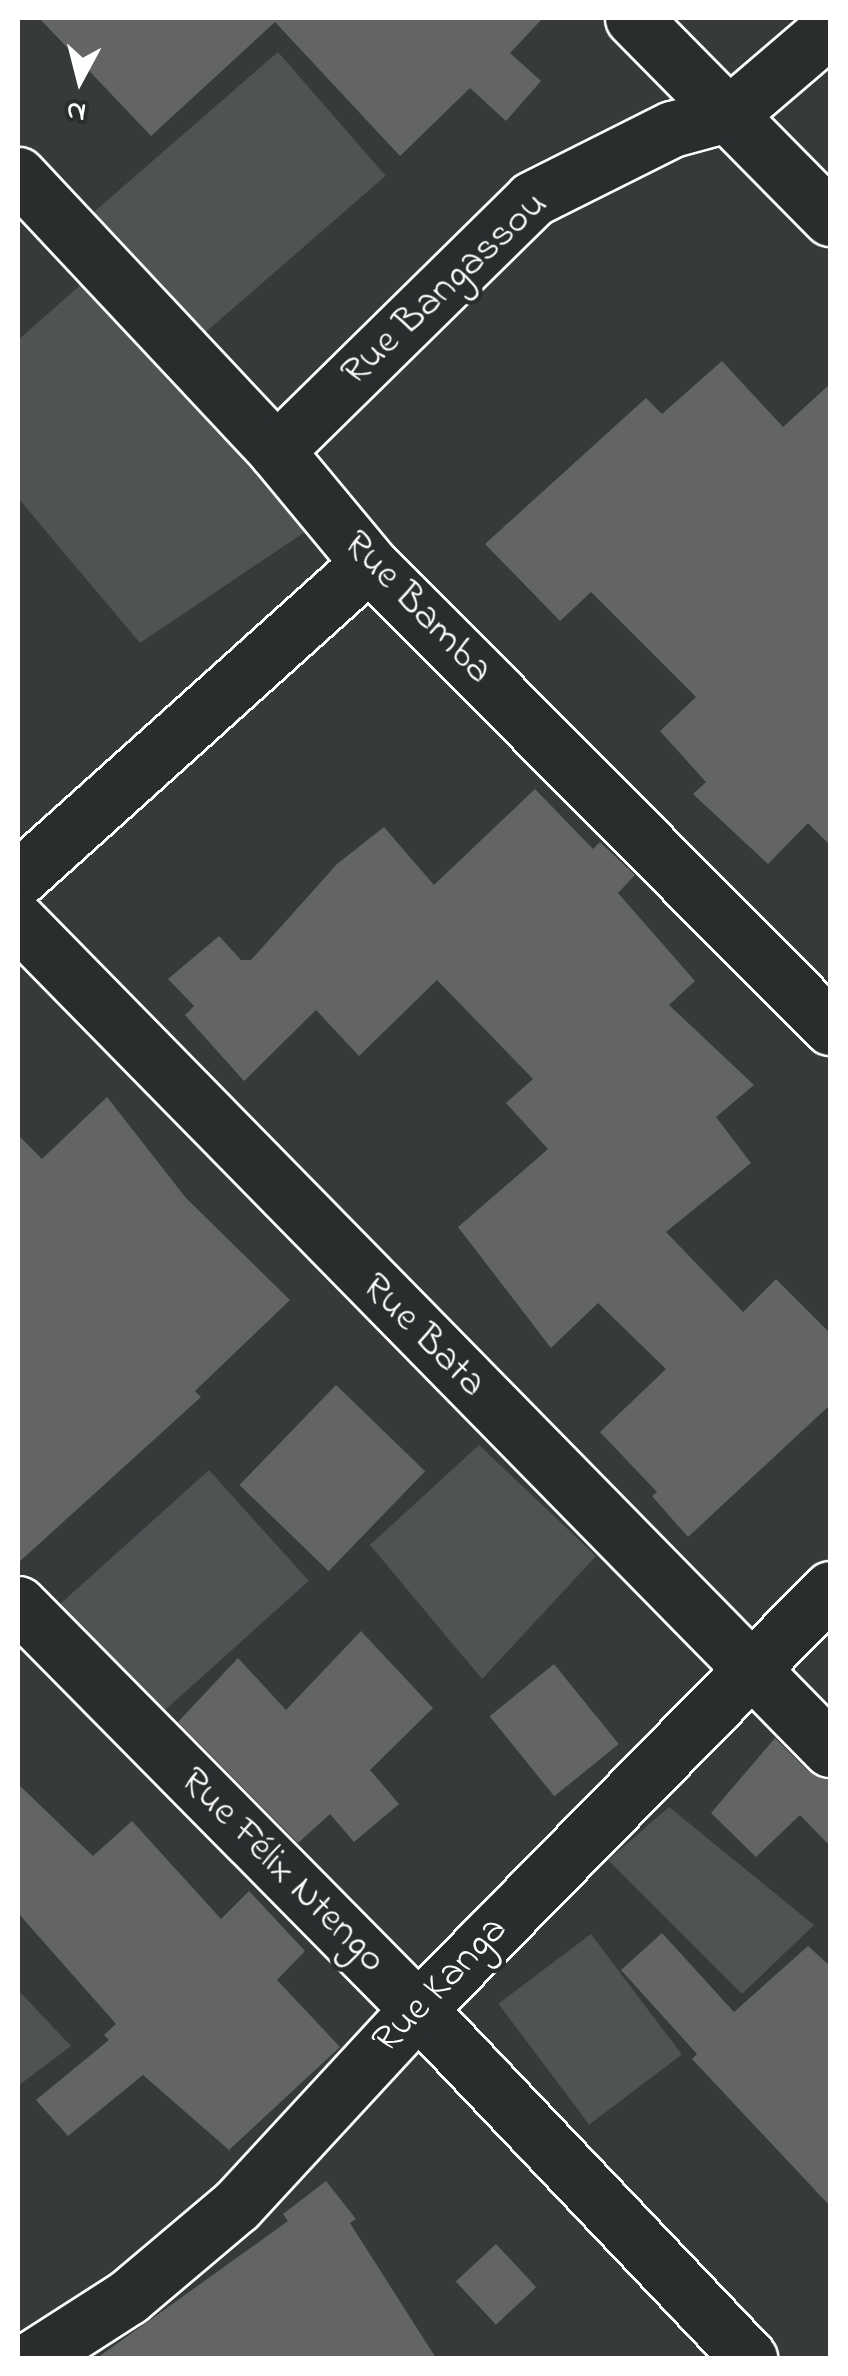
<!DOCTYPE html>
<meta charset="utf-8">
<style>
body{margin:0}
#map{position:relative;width:848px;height:2376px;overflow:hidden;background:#373a3b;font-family:"Indie Flower",sans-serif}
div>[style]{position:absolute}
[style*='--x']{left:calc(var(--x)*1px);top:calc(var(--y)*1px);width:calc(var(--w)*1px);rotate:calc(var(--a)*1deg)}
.green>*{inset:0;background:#505354;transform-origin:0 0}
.building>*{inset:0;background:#636465;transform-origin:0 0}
.roads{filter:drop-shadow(2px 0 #fff) drop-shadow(-2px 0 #fff) drop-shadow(0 2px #fff) drop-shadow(0 -2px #fff)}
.minor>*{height:55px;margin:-27.5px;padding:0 27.5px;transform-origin:27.5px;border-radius:27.5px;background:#2a2d2e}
span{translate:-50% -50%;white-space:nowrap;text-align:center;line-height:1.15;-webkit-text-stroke:9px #2a2d2e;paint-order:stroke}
.street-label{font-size:40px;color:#fff}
.frame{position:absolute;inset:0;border:20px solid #fff;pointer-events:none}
.north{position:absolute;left:30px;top:30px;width:100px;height:100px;-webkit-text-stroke:8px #2a2d2e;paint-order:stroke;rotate:187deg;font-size:28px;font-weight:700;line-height:40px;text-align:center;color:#fff}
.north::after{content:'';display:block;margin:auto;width:35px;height:45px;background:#fff;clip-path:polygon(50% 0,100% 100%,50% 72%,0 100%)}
</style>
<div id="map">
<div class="green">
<i style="left:278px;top:52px;width:164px;height:245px;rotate:49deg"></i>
<i style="clip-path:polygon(92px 275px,321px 521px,140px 643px,18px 498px,18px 340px)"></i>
<i style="clip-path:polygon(479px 1445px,596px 1556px,482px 1679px,370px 1545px)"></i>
<i style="left:209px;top:1470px;width:149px;height:203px;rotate:48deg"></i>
<i style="clip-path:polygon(669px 1807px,814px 1925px,742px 1994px,608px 1860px)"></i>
<i style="left:591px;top:1934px;width:151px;height:116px;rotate:53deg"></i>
<i style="clip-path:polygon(18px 1990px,71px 2046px,18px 2086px)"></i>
</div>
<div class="building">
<i style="clip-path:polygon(39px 18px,543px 18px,510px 53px,541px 81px,506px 121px,470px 88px,400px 156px,275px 22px,151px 136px)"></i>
<i style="clip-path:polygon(722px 361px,783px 427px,830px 384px,830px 845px,808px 823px,768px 864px,693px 794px,706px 782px,660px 731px,696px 697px,591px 592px,560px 621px,485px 544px,646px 398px,662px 414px)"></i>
<i style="clip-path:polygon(535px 789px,593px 849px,600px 842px,635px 875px,618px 893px,695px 981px,669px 1005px,754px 1085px,716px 1117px,751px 1163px,666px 1232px,743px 1312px,776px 1279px,830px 1333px,830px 1405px,688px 1537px,652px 1496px,657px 1492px,600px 1432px,666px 1369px,598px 1303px,551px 1348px,458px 1227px,548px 1149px,506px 1103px,533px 1079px,437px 980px,359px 1056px,316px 1010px,244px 1081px,185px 1015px,194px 1006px,168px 979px,219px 936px,241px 960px,251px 960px,337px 864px,384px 827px,434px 885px)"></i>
<i style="clip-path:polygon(107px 1097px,186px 1198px,290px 1300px,195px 1391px,201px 1397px,18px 1563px,18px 1135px,42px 1159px)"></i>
<i style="left:336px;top:1385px;width:124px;height:139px;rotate:44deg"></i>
<i style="clip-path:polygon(361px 1631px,433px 1708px,370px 1770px,399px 1804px,354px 1842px,330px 1814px,298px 1843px,178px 1722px,238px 1658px,286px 1710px)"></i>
<i style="left:554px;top:1664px;width:103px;height:83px;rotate:51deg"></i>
<i style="clip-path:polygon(775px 1738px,808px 1771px,830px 1779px,830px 1846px,800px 1815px,756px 1857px,711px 1813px)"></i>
<i style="clip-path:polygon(18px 1784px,93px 1856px,132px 1821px,221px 1919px,249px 1891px,305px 1951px,277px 1980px,340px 2047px,229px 2150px,143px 2075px,68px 2136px,36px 2100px,109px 2040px,104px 2035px,116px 2024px,18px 1913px)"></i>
<i style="clip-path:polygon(662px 1933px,734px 2012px,808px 1946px,830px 1966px,830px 2206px,692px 2059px,697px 2054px,621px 1970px)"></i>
<i style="clip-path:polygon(326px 2181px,356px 2219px,350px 2223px,436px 2358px,97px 2358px,288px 2221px,283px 2214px)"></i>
<i style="left:496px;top:2244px;width:59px;height:55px;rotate:47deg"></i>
</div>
<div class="roads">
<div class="minor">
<i style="--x:633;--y:18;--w:281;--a:45.4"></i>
<i style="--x:18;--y:175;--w:378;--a:46.9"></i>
<i style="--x:276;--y:451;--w:146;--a:50.3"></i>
<i style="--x:369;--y:563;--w:654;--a:45.19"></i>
<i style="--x:276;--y:451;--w:359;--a:-44.5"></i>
<i style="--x:532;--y:199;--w:157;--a:-26.6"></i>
<i style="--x:672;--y:129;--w:61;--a:-15.2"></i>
<i style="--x:731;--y:113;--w:130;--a:-40.6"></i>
<i style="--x:18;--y:879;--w:472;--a:-42"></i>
<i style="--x:18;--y:921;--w:1160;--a:45.56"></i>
<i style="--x:18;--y:1604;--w:569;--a:45.36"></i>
<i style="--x:418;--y:2009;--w:481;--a:46.5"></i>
<i style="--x:33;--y:2358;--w:113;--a:-32.7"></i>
<i style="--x:128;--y:2297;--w:143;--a:-40.2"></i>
<i style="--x:237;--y:2205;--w:267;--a:-47.3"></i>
<i style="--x:418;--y:2009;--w:588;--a:-45.55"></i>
</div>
</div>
<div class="street-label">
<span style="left:445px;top:289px;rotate:-43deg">Rue Bangassou</span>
<span style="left:417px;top:608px;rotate:46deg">Rue Bamba</span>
<span style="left:423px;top:1336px;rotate:45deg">Rue Bata</span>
<span style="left:282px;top:1871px;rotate:45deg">Rue Félix Ntengo</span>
<span style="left:441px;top:1986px;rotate:-46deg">Rue Kanga</span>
</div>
<div class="frame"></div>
<div class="north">N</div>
</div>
